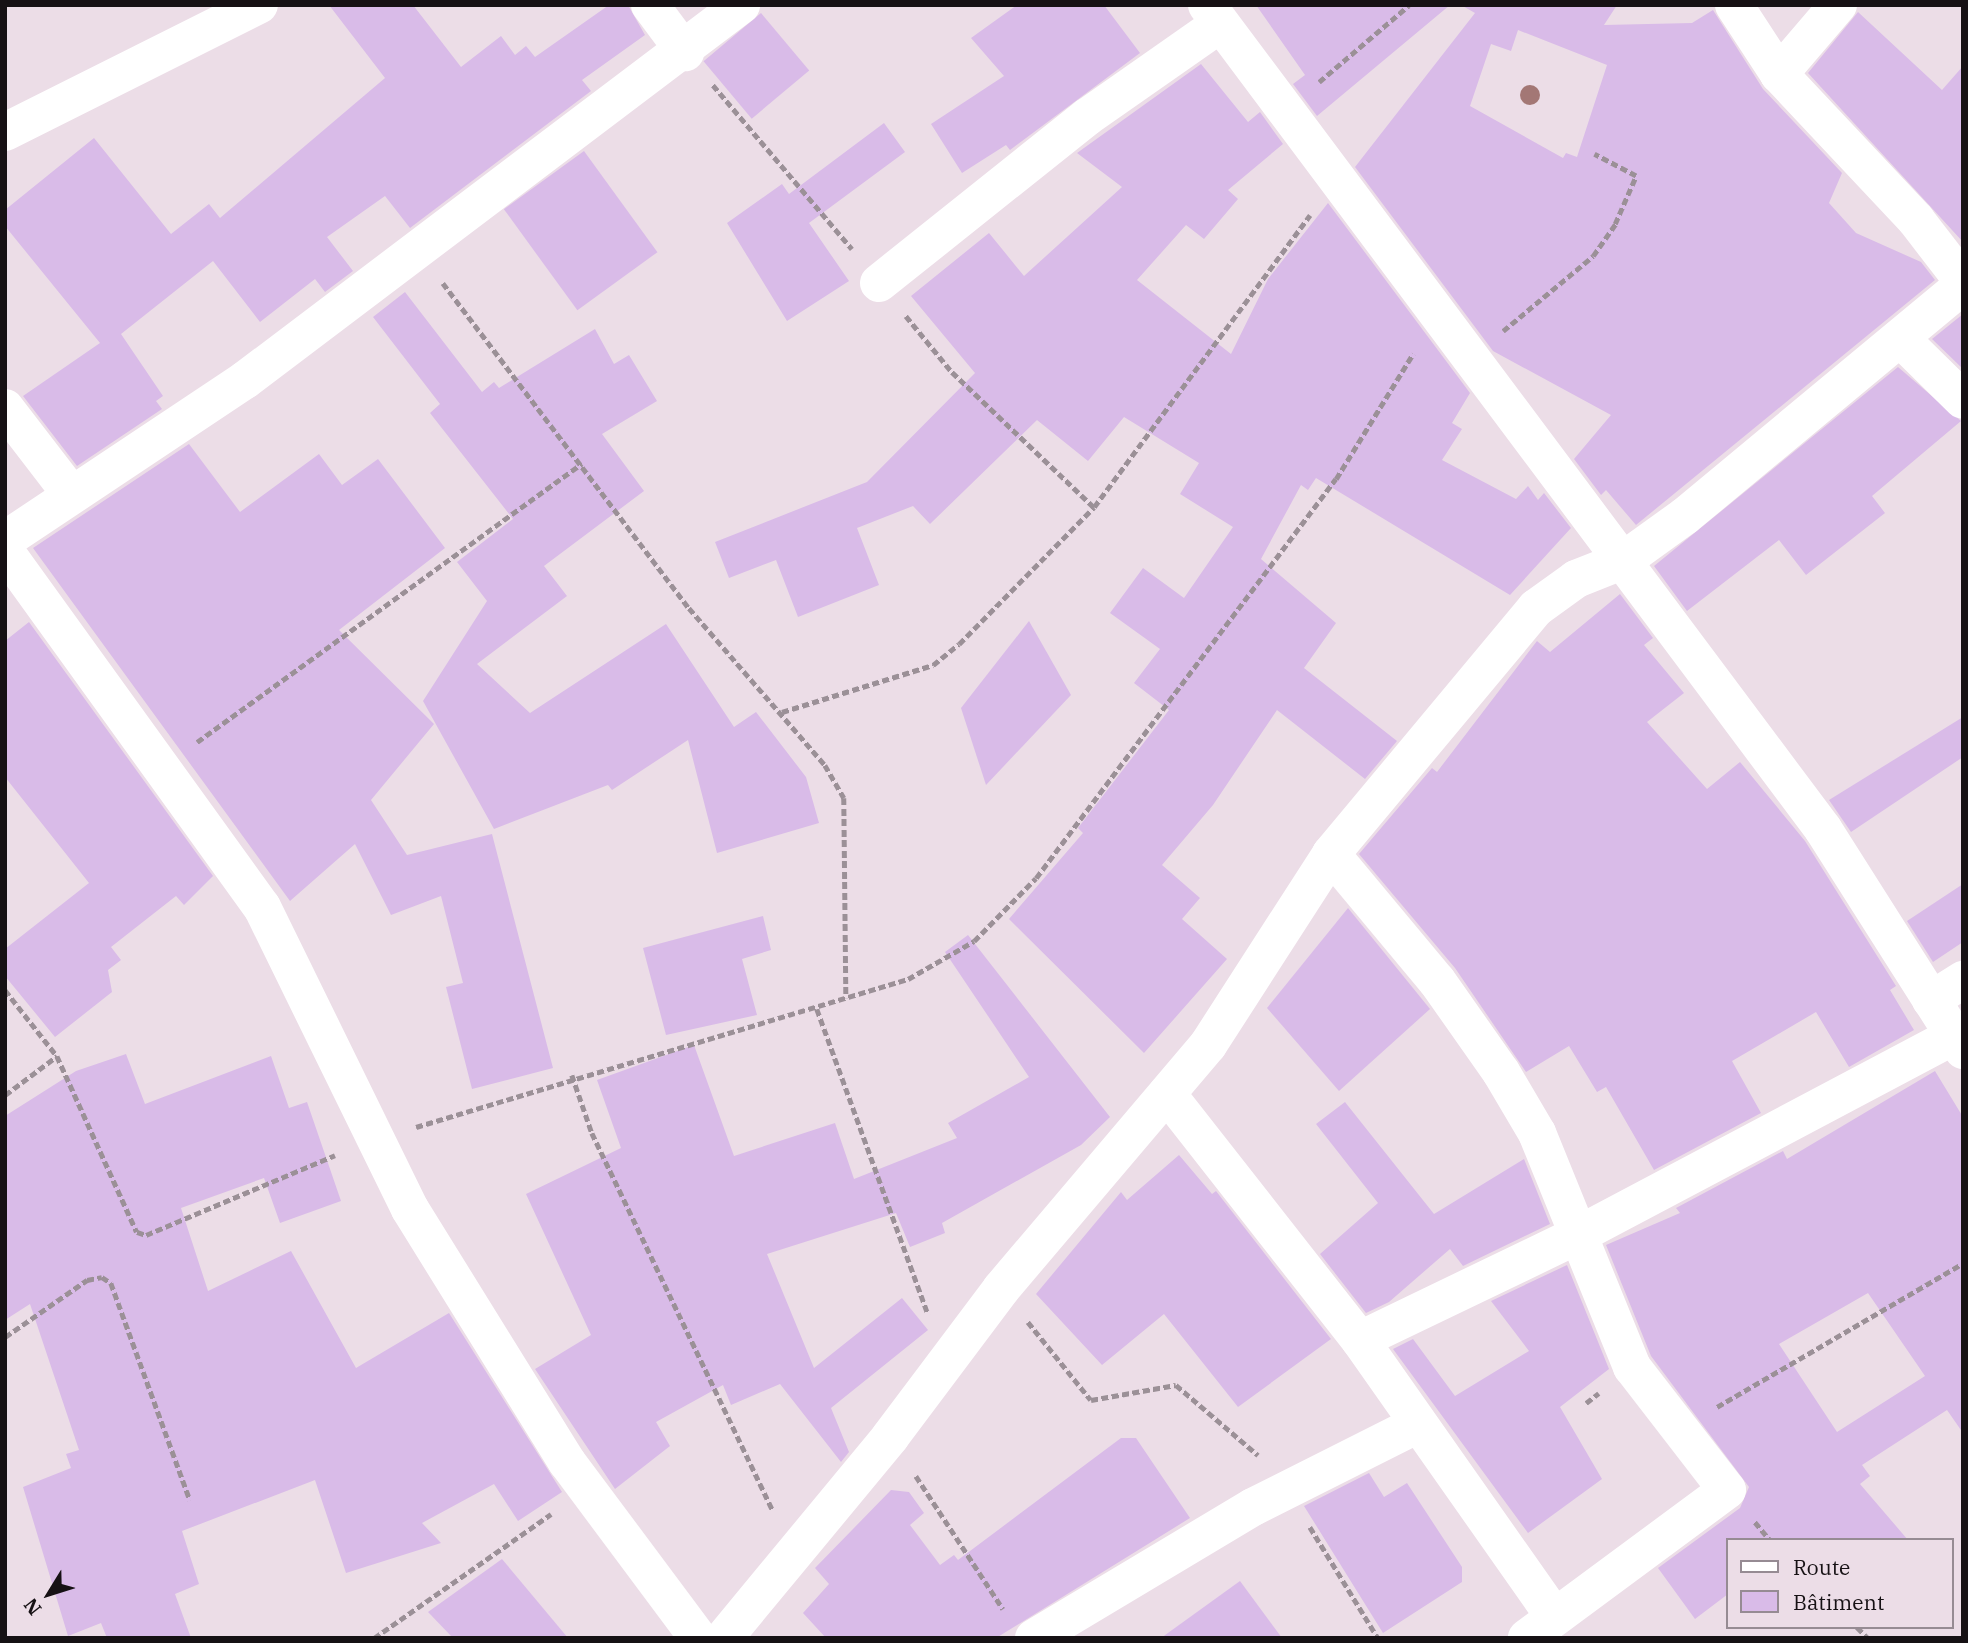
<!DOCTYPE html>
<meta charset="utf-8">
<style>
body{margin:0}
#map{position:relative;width:1968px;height:1643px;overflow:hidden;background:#ecdde7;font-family:"IBM Plex Serif",serif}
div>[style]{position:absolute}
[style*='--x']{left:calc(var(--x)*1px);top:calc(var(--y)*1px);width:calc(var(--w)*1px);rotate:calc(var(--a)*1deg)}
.building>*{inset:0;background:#d9bbe8;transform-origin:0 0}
.path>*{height:4.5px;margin-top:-2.25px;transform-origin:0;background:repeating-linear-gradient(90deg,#9b9097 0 7px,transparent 0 10.5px)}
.minor>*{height:38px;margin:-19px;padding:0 19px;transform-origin:19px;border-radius:19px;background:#fff}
.trees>*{width:20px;height:20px;margin:-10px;border-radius:50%;background:#a37775}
span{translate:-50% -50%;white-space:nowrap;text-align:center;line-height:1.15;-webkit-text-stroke:6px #ecdde7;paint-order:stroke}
.frame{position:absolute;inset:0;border:7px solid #161114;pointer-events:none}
.legend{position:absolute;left:1726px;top:1538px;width:228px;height:91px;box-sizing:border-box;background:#ecdde7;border:2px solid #968b93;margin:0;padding:9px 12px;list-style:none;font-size:21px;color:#161114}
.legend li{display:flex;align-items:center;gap:14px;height:35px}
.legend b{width:35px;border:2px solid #968b93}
.north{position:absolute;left:14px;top:1559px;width:70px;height:70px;-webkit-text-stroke:5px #ecdde7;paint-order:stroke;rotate:232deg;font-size:19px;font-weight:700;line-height:28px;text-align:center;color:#161114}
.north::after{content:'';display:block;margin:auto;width:24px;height:32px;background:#161114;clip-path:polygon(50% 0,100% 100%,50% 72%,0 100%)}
</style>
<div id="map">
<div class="building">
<i style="clip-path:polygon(329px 5px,413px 5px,461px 67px,501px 36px,515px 55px,526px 46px,535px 57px,609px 5px,628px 5px,645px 35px,582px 80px,591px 91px,410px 228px,385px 196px,327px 237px,353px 271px,325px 292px,315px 279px,260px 322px,213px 261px,121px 334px,163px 396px,156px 401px,162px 409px,77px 466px,23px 396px,100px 343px,5px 226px,5px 210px,94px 138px,171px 234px,209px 204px,220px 218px,385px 78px)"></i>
<i style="clip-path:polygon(1017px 5px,1104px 5px,1140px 53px,1010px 150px,1006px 145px,962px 173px,931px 124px,1004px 76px,971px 38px)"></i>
<i style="clip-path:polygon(1256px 5px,1450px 5px,1317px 116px,1293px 84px,1305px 75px)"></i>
<i style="clip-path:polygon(evenodd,1461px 5px,1617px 5px,1604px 25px,1692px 23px,1713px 10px,1763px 89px,1842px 173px,1829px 203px,1856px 233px,1921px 262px,1935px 280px,1636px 525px,1606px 490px,1601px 495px,1574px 459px,1611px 415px,1493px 351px,1355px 167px,1475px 13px,1461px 5px,1518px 30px,1607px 65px,1577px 157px,1566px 153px,1563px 158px,1470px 106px,1491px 44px,1511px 51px,1518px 30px)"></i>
<i style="clip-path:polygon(1858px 12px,1942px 90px,1963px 66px,1963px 242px,1808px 73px)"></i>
<i style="left:761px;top:13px;width:75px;height:75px;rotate:50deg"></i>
<i style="clip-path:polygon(1201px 64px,1248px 122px,1260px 112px,1283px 144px,1228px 190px,1238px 199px,1204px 239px,1186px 225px,1137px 280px,1231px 354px,1268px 279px,1328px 203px,1470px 393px,1452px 423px,1462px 429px,1442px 460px,1516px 499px,1528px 486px,1538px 500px,1544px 493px,1571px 528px,1510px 595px,1316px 478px,1308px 490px,1301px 485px,1261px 559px,1336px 623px,1304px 668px,1397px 741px,1365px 779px,1277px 710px,1213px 805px,1162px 865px,1200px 898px,1182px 919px,1227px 959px,1144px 1053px,1009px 919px,1083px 833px,1078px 828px,1169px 710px,1134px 683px,1160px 649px,1110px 613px,1143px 568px,1184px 598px,1233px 527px,1180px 494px,1199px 463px,1124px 417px,1088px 461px,1037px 420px,930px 524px,913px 506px,857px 528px,879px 585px,798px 617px,776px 560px,729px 578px,715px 542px,867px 482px,975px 373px,911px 296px,989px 233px,1024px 276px,1122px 187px,1077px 153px)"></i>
<i style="clip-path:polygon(884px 123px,905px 152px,809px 223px,849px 281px,787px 321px,727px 223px,782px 184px,789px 194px)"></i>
<i style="left:584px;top:151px;width:125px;height:99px;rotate:54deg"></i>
<i style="clip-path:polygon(405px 292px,482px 392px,494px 382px,499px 388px,595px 329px,614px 364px,629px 355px,657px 401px,602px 434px,644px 491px,544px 566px,567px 596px,477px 664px,530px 713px,666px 624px,734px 727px,756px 712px,806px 777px,819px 823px,717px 853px,688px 740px,612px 790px,608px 785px,494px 829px,423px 701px,487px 601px,457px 562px,513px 519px,430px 413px,440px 404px,373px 317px)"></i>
<i style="clip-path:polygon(1963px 314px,1963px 369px,1932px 339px)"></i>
<i style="clip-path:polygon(1898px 367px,1961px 421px,1872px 496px,1885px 513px,1806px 575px,1779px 540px,1687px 611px,1654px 566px)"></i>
<i style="clip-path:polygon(189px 444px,240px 512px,319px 454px,342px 485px,378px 459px,445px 548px,339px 630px,434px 724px,371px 800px,407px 855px,492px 834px,553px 1068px,472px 1089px,446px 987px,463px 983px,441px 896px,391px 915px,355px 844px,290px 901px,33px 548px)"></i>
<i style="clip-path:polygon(1620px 594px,1653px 638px,1644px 645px,1684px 693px,1647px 722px,1707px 789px,1740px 762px,1805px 841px,1896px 986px,1890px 990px,1914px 1030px,1849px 1067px,1816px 1012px,1732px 1061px,1761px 1113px,1654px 1170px,1606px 1087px,1597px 1092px,1569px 1046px,1526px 1072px,1455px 968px,1359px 854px,1432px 768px,1437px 772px,1537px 641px,1550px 652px)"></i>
<i style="clip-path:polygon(1029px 621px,1071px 695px,986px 785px,961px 708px)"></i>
<i style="clip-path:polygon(29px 622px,213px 876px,184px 905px,176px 896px,111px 947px,121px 960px,108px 970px,112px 992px,55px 1037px,5px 976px,5px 949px,89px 883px,5px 777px,5px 641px)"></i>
<i style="clip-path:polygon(1963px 717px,1963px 757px,1851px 832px,1829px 800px)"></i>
<i style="clip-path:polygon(1963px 884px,1963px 942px,1933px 962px,1907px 921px)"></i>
<i style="clip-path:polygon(1348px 908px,1430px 1009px,1339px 1091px,1267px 1008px)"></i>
<i style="clip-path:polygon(763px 916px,771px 950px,742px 959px,757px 1015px,666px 1035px,643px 948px)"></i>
<i style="clip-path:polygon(968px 935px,1110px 1117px,1081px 1145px,942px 1223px,945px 1233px,910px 1247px,896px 1213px,767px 1254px,814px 1368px,902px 1298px,928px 1330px,831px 1408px,849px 1452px,841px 1462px,780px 1384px,731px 1405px,723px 1385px,656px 1422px,670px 1446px,615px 1489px,535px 1369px,591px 1335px,526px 1194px,621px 1148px,597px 1080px,694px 1045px,734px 1156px,835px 1123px,854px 1179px,957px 1138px,948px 1123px,1029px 1077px,945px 952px)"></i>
<i style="clip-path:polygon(126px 1054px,145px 1104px,271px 1056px,289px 1108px,307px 1102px,341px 1201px,280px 1223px,264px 1178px,181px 1208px,208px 1291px,291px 1251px,356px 1368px,449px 1313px,562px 1492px,518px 1521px,494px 1484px,422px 1523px,441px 1543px,346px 1573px,315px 1480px,182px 1531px,199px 1584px,175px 1594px,191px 1638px,107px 1638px,101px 1623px,68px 1636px,23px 1487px,71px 1468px,66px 1454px,79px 1450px,30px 1304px,5px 1320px,5px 1116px,76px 1071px)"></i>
<i style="clip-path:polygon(evenodd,1935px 1071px,1963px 1117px,1963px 1433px,1947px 1410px,1862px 1465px,1870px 1476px,1860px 1484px,1908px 1540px,1728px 1540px,1728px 1594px,1695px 1619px,1658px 1568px,1740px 1508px,1749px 1487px,1651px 1356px,1606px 1245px,1680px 1213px,1676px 1208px,1783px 1151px,1787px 1159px,1935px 1071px,1868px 1293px,1925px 1376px,1837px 1432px,1779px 1344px,1868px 1293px)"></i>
<i style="clip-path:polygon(1345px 1102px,1434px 1214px,1524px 1159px,1550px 1224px,1463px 1266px,1450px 1249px,1389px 1302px,1366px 1313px,1320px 1254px,1378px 1203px,1316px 1124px)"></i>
<i style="clip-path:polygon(1179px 1155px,1212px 1194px,1216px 1191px,1331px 1339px,1238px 1407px,1164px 1314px,1102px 1365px,1036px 1294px,1121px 1192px,1127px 1200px)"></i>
<i style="clip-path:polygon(1567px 1265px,1609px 1369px,1560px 1407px,1602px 1479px,1528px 1533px,1393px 1349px,1413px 1339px,1455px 1396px,1529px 1351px,1491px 1301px)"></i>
<i style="clip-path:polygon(1121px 1438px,1136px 1438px,1190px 1518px,996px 1638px,826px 1638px,803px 1613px,829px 1584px,815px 1568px,891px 1490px,909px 1492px,924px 1513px,910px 1525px,940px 1565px,954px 1555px,958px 1560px)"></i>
<i style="clip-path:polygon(1369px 1473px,1384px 1497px,1407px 1483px,1462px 1567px,1462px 1582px,1383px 1633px,1304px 1506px)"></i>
<i style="clip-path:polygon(502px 1559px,568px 1638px,453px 1638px,428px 1612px)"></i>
<i style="clip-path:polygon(1240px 1581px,1282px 1638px,1161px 1638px)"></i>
</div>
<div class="path">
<i style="--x:1319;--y:82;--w:118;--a:-40.5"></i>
<i style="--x:713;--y:85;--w:215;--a:49.7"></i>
<i style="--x:443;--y:283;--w:408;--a:52.9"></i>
<i style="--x:689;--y:608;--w:208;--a:49.1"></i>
<i style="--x:825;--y:765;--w:38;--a:60"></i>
<i style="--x:844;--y:798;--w:200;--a:89.4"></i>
<i style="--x:906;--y:316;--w:72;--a:50.6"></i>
<i style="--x:952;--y:372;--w:196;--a:43.6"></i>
<i style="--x:1503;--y:331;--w:117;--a:-39.8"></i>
<i style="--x:1593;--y:256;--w:39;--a:-55"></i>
<i style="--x:1615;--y:224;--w:52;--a:-66.4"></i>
<i style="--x:1636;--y:176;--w:47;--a:-152.4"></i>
<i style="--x:782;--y:712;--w:158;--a:-17.3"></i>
<i style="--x:933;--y:665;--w:33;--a:-39"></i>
<i style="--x:959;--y:644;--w:192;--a:-45.4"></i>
<i style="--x:1094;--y:507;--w:363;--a:-53.5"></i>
<i style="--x:197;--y:742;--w:475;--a:-35.9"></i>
<i style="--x:5;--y:990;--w:84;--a:51.8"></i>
<i style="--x:57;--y:1056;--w:193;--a:65.6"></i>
<i style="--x:137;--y:1232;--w:9;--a:18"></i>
<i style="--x:146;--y:1235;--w:205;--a:-22.9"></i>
<i style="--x:817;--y:1009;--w:325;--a:70"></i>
<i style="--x:572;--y:1075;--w:61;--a:71"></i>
<i style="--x:592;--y:1133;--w:419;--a:64.4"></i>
<i style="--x:5;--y:1095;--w:65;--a:-36.9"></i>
<i style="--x:416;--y:1127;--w:514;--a:-16.74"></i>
<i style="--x:908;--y:979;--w:76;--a:-29.9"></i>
<i style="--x:974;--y:941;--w:88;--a:-45.5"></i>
<i style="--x:1036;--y:878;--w:499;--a:-53.1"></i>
<i style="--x:1336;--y:479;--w:147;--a:-58.4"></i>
<i style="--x:1028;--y:1322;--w:100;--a:51.1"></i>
<i style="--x:1091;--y:1400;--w:86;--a:-10"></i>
<i style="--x:1176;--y:1385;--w:108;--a:40.5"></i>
<i style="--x:5;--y:1337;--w:100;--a:-34.8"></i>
<i style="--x:87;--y:1280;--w:15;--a:-11"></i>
<i style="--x:102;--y:1277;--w:11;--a:34"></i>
<i style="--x:111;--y:1283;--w:231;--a:70"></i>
<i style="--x:1586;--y:1403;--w:16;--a:-38"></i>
<i style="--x:1717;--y:1407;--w:285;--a:-30.3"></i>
<i style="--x:916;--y:1476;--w:159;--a:56.8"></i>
<i style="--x:1755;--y:1522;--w:23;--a:50"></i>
<i style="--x:1310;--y:1527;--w:130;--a:58.5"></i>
<i style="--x:1857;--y:1627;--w:16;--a:45"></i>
<i style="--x:374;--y:1638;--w:216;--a:-35"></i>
</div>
<div class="minor">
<i style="--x:650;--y:5;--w:59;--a:53.3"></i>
<i style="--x:1207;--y:5;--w:1029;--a:53.22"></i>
<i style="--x:1823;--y:829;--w:262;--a:57.6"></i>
<i style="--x:1734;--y:5;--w:82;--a:56.9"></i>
<i style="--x:1838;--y:5;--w:91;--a:130.5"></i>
<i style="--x:1779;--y:74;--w:200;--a:46.8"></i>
<i style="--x:1916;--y:220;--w:77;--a:52.4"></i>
<i style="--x:5;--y:132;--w:284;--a:-26.6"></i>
<i style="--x:879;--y:283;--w:266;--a:-38.6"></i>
<i style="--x:1087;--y:117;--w:162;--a:-35"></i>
<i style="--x:1900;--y:338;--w:88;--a:44.5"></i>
<i style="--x:5;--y:408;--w:108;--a:52.5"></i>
<i style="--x:5;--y:540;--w:288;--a:-33.7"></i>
<i style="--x:245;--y:380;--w:622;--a:-37.09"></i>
<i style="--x:5;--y:551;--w:439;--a:54.2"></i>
<i style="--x:262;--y:907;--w:336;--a:63.9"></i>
<i style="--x:410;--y:1209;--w:298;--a:58.2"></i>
<i style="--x:567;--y:1462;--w:219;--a:53.3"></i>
<i style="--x:1331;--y:854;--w:165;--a:50.2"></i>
<i style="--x:1437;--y:981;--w:111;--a:54.9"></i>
<i style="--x:1501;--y:1072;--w:71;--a:59.5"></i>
<i style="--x:1537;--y:1133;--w:253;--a:67.9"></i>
<i style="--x:1632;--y:1367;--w:155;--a:52.3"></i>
<i style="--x:1727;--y:1490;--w:249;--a:143.5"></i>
<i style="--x:1931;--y:1000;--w:38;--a:-32"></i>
<i style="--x:1167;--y:1094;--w:313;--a:51.9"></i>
<i style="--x:1360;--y:1340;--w:337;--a:54.9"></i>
<i style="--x:1360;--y:1340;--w:237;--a:-25.7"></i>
<i style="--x:1574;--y:1237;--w:430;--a:-27.9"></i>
<i style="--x:724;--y:1638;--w:261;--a:-50.4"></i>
<i style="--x:890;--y:1437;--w:185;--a:-53.1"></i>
<i style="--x:1001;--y:1289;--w:320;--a:-49.7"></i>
<i style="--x:1208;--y:1045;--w:227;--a:-57.2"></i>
<i style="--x:1331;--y:854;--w:320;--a:-50.2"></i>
<i style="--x:1536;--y:608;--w:49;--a:-35.9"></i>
<i style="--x:1576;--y:579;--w:52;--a:-21.6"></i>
<i style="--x:1624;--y:560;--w:75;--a:-35.8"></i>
<i style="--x:1685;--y:516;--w:361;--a:-39.7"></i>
<i style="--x:1034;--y:1638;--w:255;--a:-30.9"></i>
<i style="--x:1253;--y:1507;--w:182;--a:-26.7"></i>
</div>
<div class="trees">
<i style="left:1530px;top:95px"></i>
</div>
<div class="frame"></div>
<ul class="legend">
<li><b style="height:9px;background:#fff"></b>Route</li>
<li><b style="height:19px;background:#d9bbe8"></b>Bâtiment</li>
</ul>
<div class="north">N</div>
</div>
